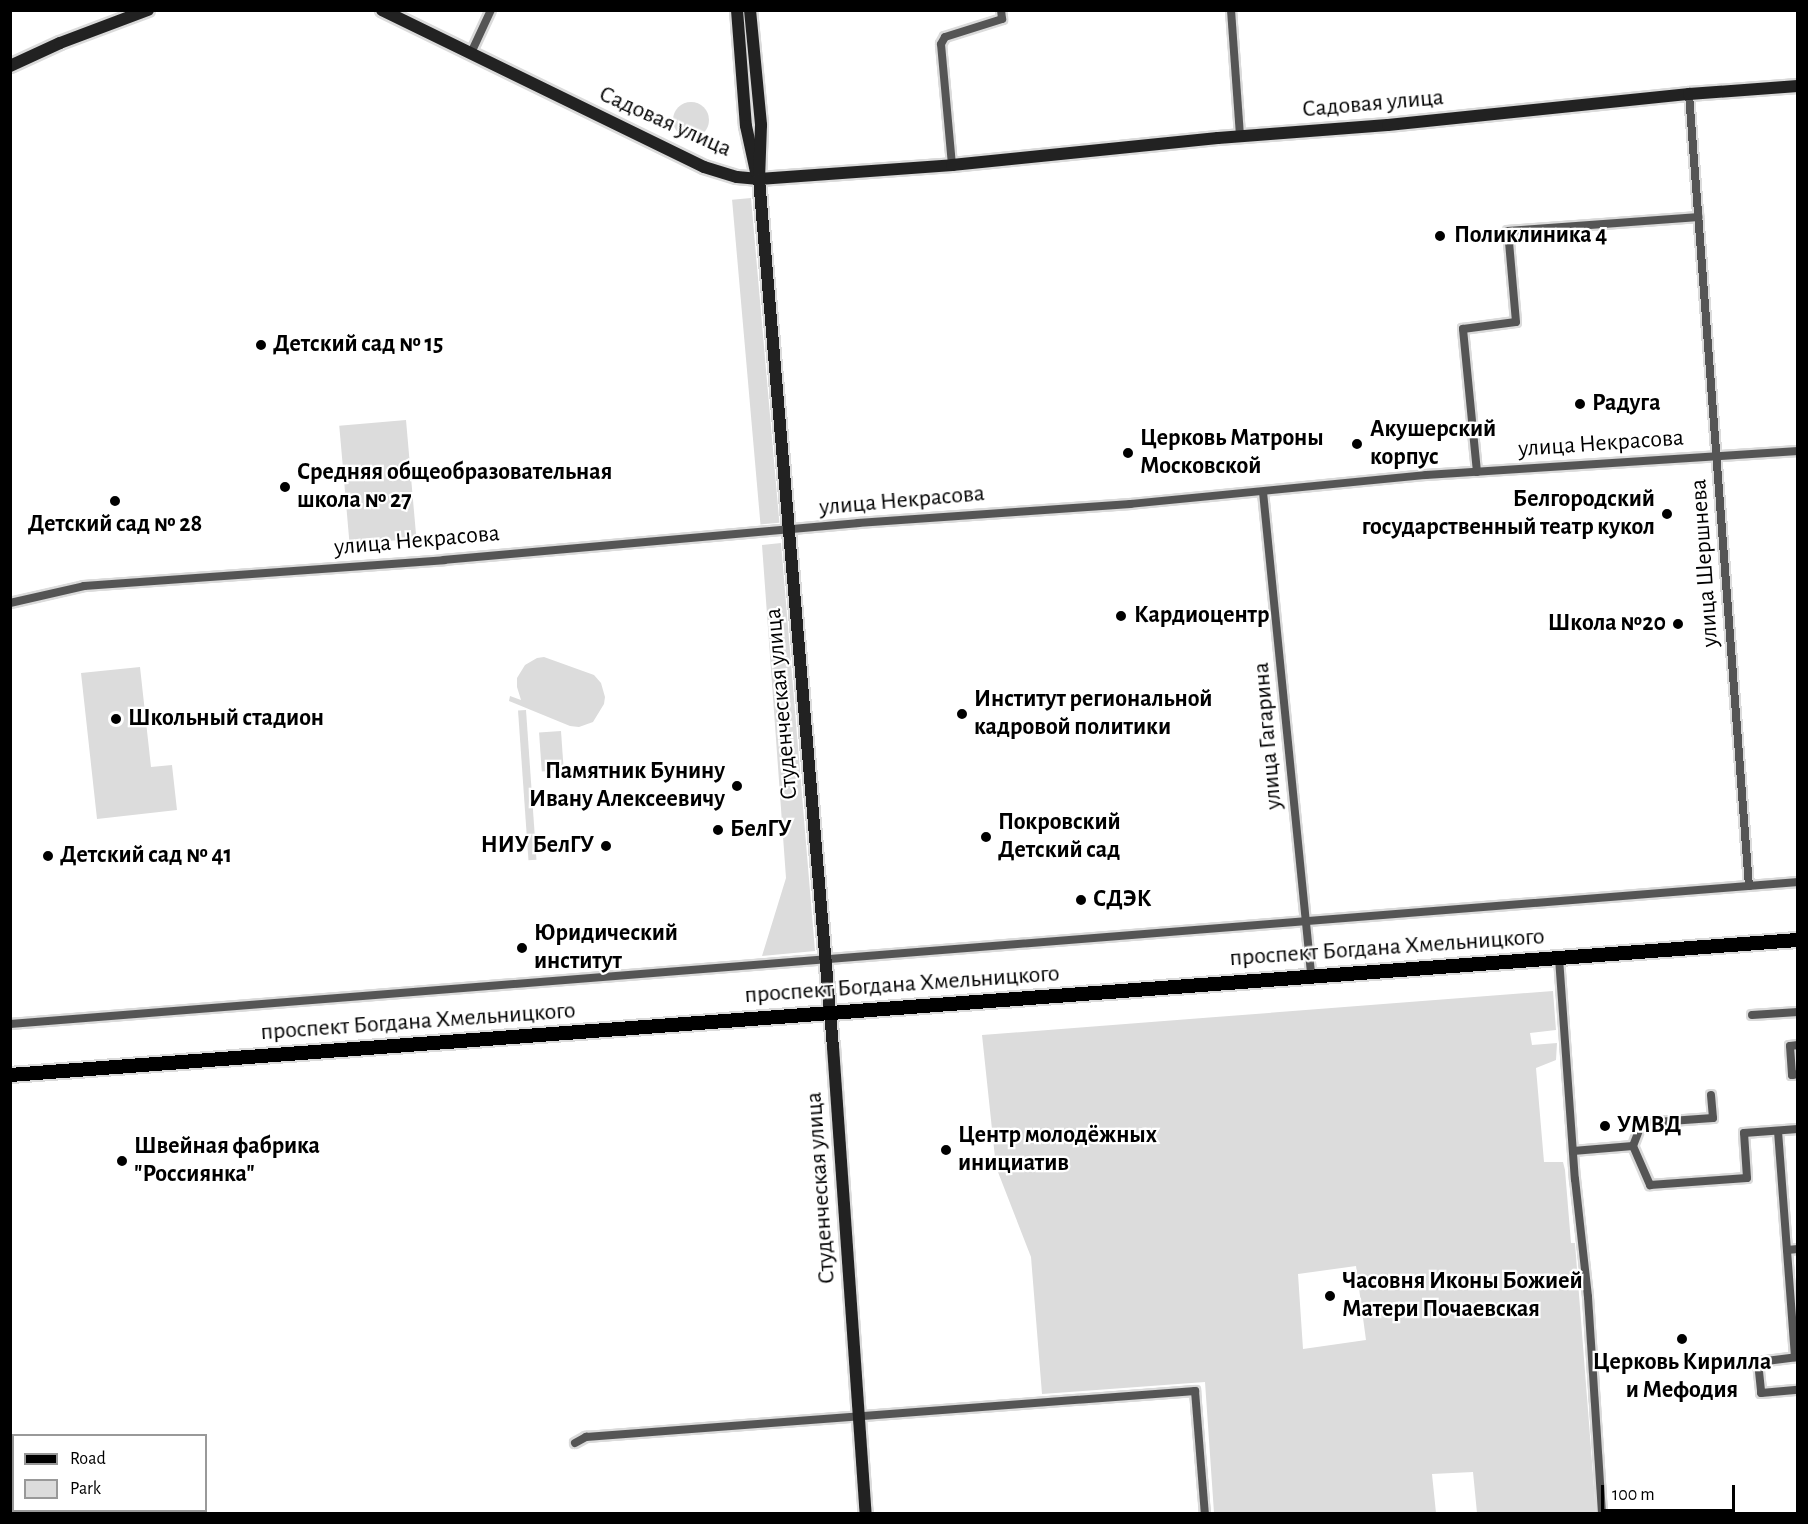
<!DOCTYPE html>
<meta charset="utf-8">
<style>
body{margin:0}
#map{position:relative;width:1808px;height:1524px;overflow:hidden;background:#fff;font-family:"Alegreya Sans",sans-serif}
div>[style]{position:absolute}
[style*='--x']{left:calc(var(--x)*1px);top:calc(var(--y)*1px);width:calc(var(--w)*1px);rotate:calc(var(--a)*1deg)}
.green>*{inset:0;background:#dcdcdc;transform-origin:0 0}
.round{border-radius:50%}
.roads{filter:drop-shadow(2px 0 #dbdbdb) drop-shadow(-2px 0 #dbdbdb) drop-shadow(0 2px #dbdbdb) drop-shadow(0 -2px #dbdbdb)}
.street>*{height:8px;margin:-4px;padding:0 4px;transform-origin:4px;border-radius:4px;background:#555}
.secondary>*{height:12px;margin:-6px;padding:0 6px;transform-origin:6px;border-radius:6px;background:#222}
.primary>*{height:14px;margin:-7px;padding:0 7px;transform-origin:7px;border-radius:7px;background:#000}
.dots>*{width:16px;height:16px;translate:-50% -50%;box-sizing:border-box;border:3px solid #fff;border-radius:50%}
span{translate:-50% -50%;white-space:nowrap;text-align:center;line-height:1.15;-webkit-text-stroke:4.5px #fff;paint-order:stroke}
.street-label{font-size:24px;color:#000}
.poi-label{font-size:24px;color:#000;font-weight:700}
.left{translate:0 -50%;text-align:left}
.right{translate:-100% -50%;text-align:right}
.frame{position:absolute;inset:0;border:12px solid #000;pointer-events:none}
.legend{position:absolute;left:12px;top:1434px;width:195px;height:78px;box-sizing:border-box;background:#fff;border:2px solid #999;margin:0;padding:8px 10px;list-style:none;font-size:18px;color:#000}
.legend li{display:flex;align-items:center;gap:12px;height:30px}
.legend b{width:30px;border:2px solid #999}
.scale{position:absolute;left:1601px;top:1485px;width:134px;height:27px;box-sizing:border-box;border:3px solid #000;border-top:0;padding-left:8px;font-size:18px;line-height:21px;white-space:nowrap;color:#000;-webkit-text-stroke:4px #fff;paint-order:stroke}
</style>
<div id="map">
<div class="green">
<i class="round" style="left:673px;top:102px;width:36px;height:36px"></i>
<i style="left:751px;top:198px;width:326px;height:19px;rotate:85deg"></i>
<i style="left:406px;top:420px;width:119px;height:67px;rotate:85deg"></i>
<i style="clip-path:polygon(781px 543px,815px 951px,762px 956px,786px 878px,762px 545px)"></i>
<i style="clip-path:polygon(544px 657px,594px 675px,601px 683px,605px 697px,604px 704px,593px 722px,579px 727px,570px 726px,509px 701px,510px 696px,521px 700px,517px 687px,517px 678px,525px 665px,537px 658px)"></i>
<i style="clip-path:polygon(140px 667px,151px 767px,172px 765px,177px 810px,97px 819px,81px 673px)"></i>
<i style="left:526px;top:710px;width:150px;height:8px;rotate:86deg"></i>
<i style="left:561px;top:731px;width:39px;height:22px;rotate:86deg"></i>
<i style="clip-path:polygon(evenodd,1553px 991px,1556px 1030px,1530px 1033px,1532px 1045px,1557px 1043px,1556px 1060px,1536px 1068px,1544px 1162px,1563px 1162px,1565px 1170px,1571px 1243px,1575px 1243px,1596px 1513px,1477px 1513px,1473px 1472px,1432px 1474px,1436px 1513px,1214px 1513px,1205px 1382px,1042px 1394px,1031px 1257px,996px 1167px,982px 1035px,1553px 991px,1356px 1266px,1366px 1340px,1303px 1349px,1298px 1274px,1356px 1266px)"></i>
</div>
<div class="roads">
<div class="street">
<i style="--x:1231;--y:10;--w:126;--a:85.9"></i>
<i style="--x:471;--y:53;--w:47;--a:-65.1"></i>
<i style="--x:1689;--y:94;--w:794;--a:85.67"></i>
<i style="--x:952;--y:165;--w:121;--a:-95.2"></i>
<i style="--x:941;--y:44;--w:8;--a:-60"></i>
<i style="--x:945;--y:37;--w:60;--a:-17.5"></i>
<i style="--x:1002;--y:19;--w:9;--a:-96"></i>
<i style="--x:1477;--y:472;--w:144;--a:-95.6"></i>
<i style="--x:1463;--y:329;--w:53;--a:-7.5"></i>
<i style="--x:1516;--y:322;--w:91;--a:-95"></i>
<i style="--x:1508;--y:231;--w:191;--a:-4.2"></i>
<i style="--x:1263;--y:492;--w:486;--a:84.3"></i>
<i style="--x:10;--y:603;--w:76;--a:-12.9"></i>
<i style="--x:84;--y:586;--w:361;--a:-4.1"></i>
<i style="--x:444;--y:560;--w:416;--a:-5.1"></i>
<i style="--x:858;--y:523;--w:273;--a:-4"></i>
<i style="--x:1130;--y:504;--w:297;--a:-5.6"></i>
<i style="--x:1426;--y:475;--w:373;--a:-3.7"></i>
<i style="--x:1559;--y:958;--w:222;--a:85.9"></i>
<i style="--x:1575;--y:1179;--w:119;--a:83.7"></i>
<i style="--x:1588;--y:1297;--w:217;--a:86.3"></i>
<i style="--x:1752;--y:1015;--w:46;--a:-3.7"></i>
<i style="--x:10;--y:1024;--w:1794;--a:-4.54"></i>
<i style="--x:1798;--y:1045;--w:8;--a:173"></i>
<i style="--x:1790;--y:1046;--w:29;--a:86"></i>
<i style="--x:1792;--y:1075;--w:6;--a:-9"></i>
<i style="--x:1778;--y:1131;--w:227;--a:85.7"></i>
<i style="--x:1633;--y:1146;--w:25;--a:-69"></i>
<i style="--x:1642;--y:1123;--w:71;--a:-4"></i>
<i style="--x:1713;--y:1118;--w:23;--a:-95"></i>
<i style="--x:1573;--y:1151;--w:60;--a:-4.8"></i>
<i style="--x:1633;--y:1146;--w:43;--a:66.4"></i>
<i style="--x:1650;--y:1185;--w:97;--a:-4.1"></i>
<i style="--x:1747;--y:1178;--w:45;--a:-93.8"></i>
<i style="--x:1744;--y:1133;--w:54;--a:-4.2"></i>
<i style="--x:1787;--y:1250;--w:11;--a:-5"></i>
<i style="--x:1798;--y:1357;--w:40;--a:172.9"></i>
<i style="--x:1758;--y:1362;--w:31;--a:84"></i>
<i style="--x:1761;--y:1393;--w:37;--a:-5"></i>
<i style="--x:575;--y:1443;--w:13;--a:-29"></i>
<i style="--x:586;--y:1437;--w:611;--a:-4.32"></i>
<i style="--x:1195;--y:1391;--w:123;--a:85.4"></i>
</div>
<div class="secondary">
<i style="--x:382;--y:10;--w:358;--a:26"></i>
<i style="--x:704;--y:167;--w:34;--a:17"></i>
<i style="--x:737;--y:177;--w:22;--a:5"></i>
<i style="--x:759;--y:179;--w:194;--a:-4.1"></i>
<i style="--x:952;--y:165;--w:267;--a:-5.8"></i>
<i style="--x:1218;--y:138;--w:170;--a:-4.4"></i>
<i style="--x:1388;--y:125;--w:303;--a:-5.9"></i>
<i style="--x:1689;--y:94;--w:109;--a:-4.2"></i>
<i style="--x:737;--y:10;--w:116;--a:85.6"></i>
<i style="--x:746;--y:126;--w:47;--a:77.7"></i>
<i style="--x:750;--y:10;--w:116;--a:84.5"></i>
<i style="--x:761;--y:125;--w:54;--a:92.1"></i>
<i style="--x:759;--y:179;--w:871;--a:85.13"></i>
<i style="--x:833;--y:1047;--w:468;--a:86"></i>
<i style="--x:10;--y:66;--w:55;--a:-24.7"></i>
<i style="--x:60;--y:43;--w:94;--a:-20.6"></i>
</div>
<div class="primary">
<i style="--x:10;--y:1075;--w:1793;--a:-4.32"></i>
</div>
</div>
<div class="dots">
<i style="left:1440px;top:236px;background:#000"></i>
<i style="left:261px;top:345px;background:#000"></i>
<i style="left:1580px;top:404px;background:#000"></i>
<i style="left:1357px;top:444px;background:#000"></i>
<i style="left:1128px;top:453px;background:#000"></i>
<i style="left:285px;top:487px;background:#000"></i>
<i style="left:115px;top:501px;background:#000"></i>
<i style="left:1667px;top:514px;background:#000"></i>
<i style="left:1121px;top:616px;background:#000"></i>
<i style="left:1678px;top:624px;background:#000"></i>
<i style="left:962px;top:714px;background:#000"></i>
<i style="left:116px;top:719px;background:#000"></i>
<i style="left:737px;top:786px;background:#000"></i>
<i style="left:718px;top:830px;background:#000"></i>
<i style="left:986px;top:837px;background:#000"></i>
<i style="left:606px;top:846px;background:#000"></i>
<i style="left:48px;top:856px;background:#000"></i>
<i style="left:1081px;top:900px;background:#000"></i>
<i style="left:522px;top:948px;background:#000"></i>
<i style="left:1605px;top:1126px;background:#000"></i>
<i style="left:946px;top:1150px;background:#000"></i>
<i style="left:122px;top:1161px;background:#000"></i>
<i style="left:1330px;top:1296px;background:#000"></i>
<i style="left:1682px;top:1339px;background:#000"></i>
</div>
<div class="street-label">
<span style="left:1373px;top:104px;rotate:-5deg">Садовая улица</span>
<span style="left:665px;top:122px;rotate:24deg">Садовая улица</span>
<span style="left:1601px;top:444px;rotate:-4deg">улица Некрасова</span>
<span style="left:902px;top:501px;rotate:-5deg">улица Некрасова</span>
<span style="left:417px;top:541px;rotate:-5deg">улица Некрасова</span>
<span style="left:1705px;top:563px;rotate:-94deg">улица Шершнева</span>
<span style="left:782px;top:704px;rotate:-95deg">Студенческая улица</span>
<span style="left:1268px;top:736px;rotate:-95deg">улица Гагарина</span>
<span style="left:1387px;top:948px;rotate:-4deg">проспект Богдана Хмельницкого</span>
<span style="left:902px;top:985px;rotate:-4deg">проспект Богдана Хмельницкого</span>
<span style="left:418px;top:1022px;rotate:-4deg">проспект Богдана Хмельницкого</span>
<span style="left:821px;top:1188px;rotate:-94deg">Студенческая улица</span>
</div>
<div class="poi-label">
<span class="left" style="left:1454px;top:236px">Поликлиника 4</span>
<span class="left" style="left:273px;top:345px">Детский сад № 15</span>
<span class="left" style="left:1592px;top:404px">Радуга</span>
<span class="left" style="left:1370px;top:444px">Акушерский<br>корпус</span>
<span class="left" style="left:1140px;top:453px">Церковь Матроны<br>Московской</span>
<span class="left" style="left:297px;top:487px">Средняя общеобразовательная<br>школа № 27</span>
<span class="right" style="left:1655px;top:514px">Белгородский<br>государственный театр кукол</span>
<span style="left:115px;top:525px">Детский сад № 28</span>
<span class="left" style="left:1134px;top:616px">Кардиоцентр</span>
<span class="right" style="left:1666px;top:624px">Школа №20</span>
<span class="left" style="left:974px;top:714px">Институт региональной<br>кадровой политики</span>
<span class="left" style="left:128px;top:719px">Школьный стадион</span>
<span class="right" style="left:725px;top:786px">Памятник Бунину<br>Ивану Алексеевичу</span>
<span class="left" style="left:998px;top:837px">Покровский<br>Детский сад</span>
<span class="left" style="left:730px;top:830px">БелГУ</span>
<span class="right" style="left:594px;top:846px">НИУ БелГУ</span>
<span class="left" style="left:60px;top:856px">Детский сад № 41</span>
<span class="left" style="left:1093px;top:900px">СДЭК</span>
<span class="left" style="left:534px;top:948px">Юридический<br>институт</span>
<span class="left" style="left:1617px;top:1126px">УМВД</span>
<span class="left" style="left:958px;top:1150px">Центр молодёжных<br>инициатив</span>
<span class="left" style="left:134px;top:1161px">Швейная фабрика<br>"Россиянка"</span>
<span class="left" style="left:1342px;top:1296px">Часовня Иконы Божией<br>Матери Почаевская</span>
<span style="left:1682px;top:1377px">Церковь Кирилла<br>и Мефодия</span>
</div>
<div class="frame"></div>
<ul class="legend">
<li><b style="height:8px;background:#000"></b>Road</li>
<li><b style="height:16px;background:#dcdcdc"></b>Park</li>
</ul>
<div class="scale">100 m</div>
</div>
